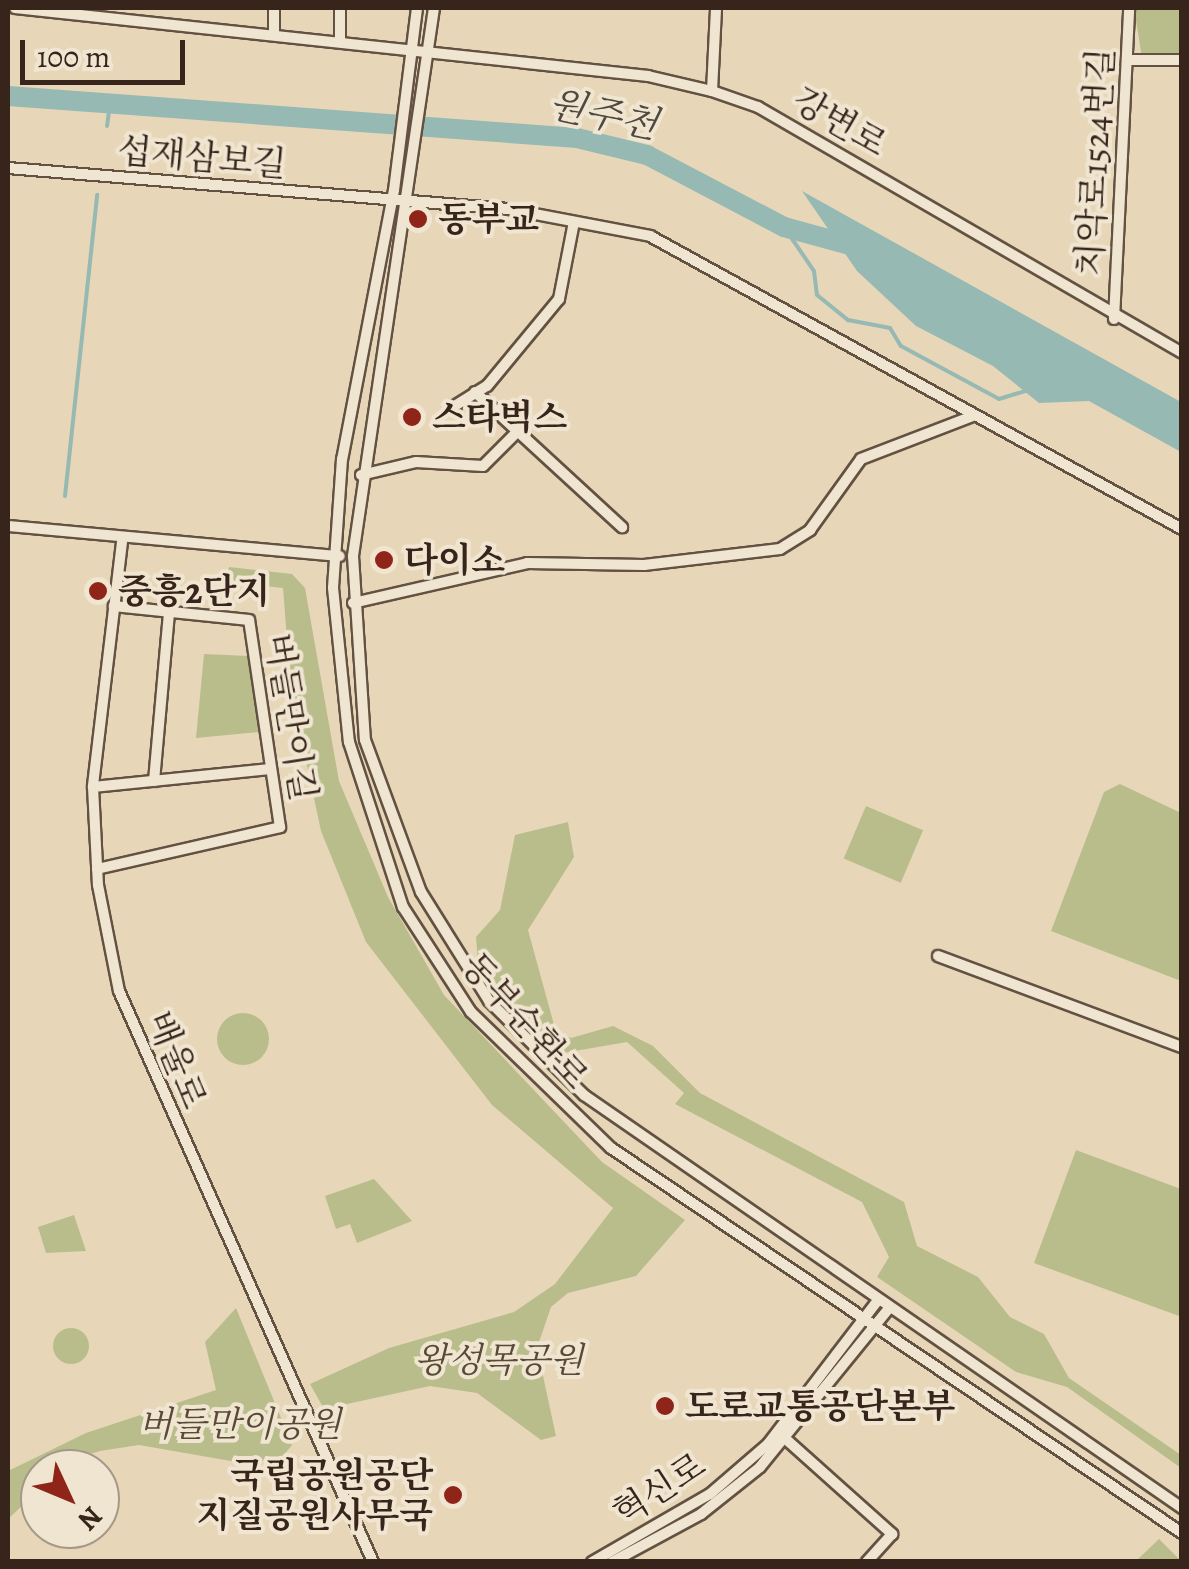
<!DOCTYPE html>
<meta charset="utf-8">
<style>
body{margin:0}
#map{position:relative;width:1189px;height:1569px;overflow:hidden;background:#e7d7b8;font-family:Alegreya,"Noto Serif KR",serif}
div>[style]{position:absolute}
[style*='--x']{left:calc(var(--x)*1px);top:calc(var(--y)*1px);width:calc(var(--w)*1px);rotate:calc(var(--a)*1deg)}
.green>*{inset:0;background:#b9bd8c;transform-origin:0 0}
.round{border-radius:50%}
.water>*{inset:0;background:#97b9b3}
.stream>*{height:4px;margin:-2px;padding:0 2px;transform-origin:2px;border-radius:2px;background:#97b9b3}
.river>*{height:20px;margin:-10px;padding:0 10px;transform-origin:10px;border-radius:10px;background:#97b9b3}
.roads{filter:drop-shadow(2px 0 #635142) drop-shadow(-2px 0 #635142) drop-shadow(0 2px #635142) drop-shadow(0 -2px #635142)}
.minor>*{height:10px;margin:-5px;padding:0 5px;transform-origin:5px;border-radius:5px;background:#efe5d1}
.dots>*{width:28px;height:28px;translate:-50% -50%;box-sizing:border-box;border:5px solid #efe5d1;border-radius:50%}
span{translate:-50% -50%;white-space:nowrap;text-align:center;line-height:1.15;-webkit-text-stroke:8px #efe5d1;paint-order:stroke}
.street-label{font-size:35px;color:#37241a}
.poi-label{font-size:35px;color:#37241a;font-weight:700}
.left{translate:0 -50%;text-align:left}
.right{translate:-100% -50%;text-align:right}
.park-label{font-size:35px;color:#584a36;font-style:italic}
.water-label{font-size:38px;color:#4f4940;font-style:italic}
.frame{position:absolute;inset:0;border:10px solid #37241a;pointer-events:none}
.north{position:absolute;left:20px;top:1449px;width:100px;height:100px;box-sizing:border-box;background:#efe5d1;border:2px solid #a59888;border-radius:50%;rotate:134deg;font-size:28px;font-weight:700;line-height:40px;text-align:center;color:#37241a}
.north::after{content:'';display:block;margin:auto;width:35px;height:45px;background:#8f2418;clip-path:polygon(50% 0,100% 100%,50% 72%,0 100%)}
.scale{position:absolute;left:20px;top:40px;width:165px;height:45px;box-sizing:border-box;border:5px solid #37241a;border-top:0;padding-left:12px;font-size:30px;line-height:35px;white-space:nowrap;color:#37241a;-webkit-text-stroke:8px #efe5d1;paint-order:stroke}
</style>
<div id="map">
<div class="green">
<i style="clip-path:polygon(1134px 8px,1181px 8px,1181px 57px,1142px 58px)"></i>
<i style="clip-path:polygon(229px 567px,292px 574px,305px 588px,339px 781px,388px 897px,444px 995px,602px 1162px,685px 1220px,636px 1276px,568px 1293px,551px 1307px,537px 1348px,556px 1436px,541px 1440px,477px 1393px,430px 1386px,324px 1409px,310px 1384px,389px 1348px,514px 1312px,555px 1284px,613px 1208px,492px 1105px,366px 942px,321px 831px,291px 691px,283px 588px,225px 582px)"></i>
<i style="clip-path:polygon(204px 654px,249px 656px,259px 732px,196px 738px)"></i>
<i style="clip-path:polygon(1120px 784px,1181px 813px,1181px 981px,1051px 931px,1104px 792px)"></i>
<i style="left:866px;top:806px;width:62px;height:57px;rotate:23deg"></i>
<i style="clip-path:polygon(568px 822px,574px 857px,528px 930px,556px 1032px,571px 1038px,613px 1026px,653px 1046px,700px 1093px,904px 1202px,917px 1246px,978px 1277px,1010px 1317px,1044px 1334px,1069px 1378px,1181px 1455px,1181px 1468px,1067px 1387px,1016px 1372px,877px 1277px,889px 1257px,862px 1202px,675px 1104px,684px 1093px,627px 1042px,563px 1053px,549px 1046px,478px 962px,476px 937px,500px 910px,515px 835px)"></i>
<i class="round" style="left:217px;top:1013px;width:52px;height:52px"></i>
<i style="clip-path:polygon(1076px 1150px,1181px 1189px,1179px 1316px,1034px 1263px)"></i>
<i style="clip-path:polygon(374px 1179px,412px 1221px,357px 1243px,350px 1224px,336px 1229px,325px 1196px)"></i>
<i style="clip-path:polygon(74px 1215px,86px 1251px,46px 1253px,38px 1227px)"></i>
<i style="clip-path:polygon(236px 1308px,292px 1445px,282px 1457px,248px 1464px,139px 1445px,100px 1451px,40px 1469px,40px 1489px,8px 1519px,8px 1471px,86px 1433px,216px 1390px,205px 1342px)"></i>
<i class="round" style="left:53px;top:1328px;width:36px;height:36px"></i>
<i style="clip-path:polygon(1159px 1539px,1181px 1561px,1136px 1561px)"></i>
</div>
<div class="water">
<i style="clip-path:polygon(802px 191px,1181px 402px,1181px 452px,1089px 401px,1039px 403px,993px 366px,916px 326px,857px 271px)"></i>
</div>
<div class="stream">
<i style="--x:107;--y:126;--w:21;--a:-82"></i>
<i style="--x:784;--y:227;--w:53;--a:55.7"></i>
<i style="--x:814;--y:271;--w:24;--a:83"></i>
<i style="--x:817;--y:295;--w:40;--a:39"></i>
<i style="--x:848;--y:320;--w:43;--a:10.8"></i>
<i style="--x:890;--y:328;--w:21;--a:59"></i>
<i style="--x:901;--y:346;--w:111;--a:28.4"></i>
<i style="--x:999;--y:399;--w:28;--a:-17"></i>
<i style="--x:65;--y:496;--w:303;--a:-83.9"></i>
</div>
<div class="river">
<i style="--x:8;--y:96;--w:571;--a:4.22"></i>
<i style="--x:577;--y:138;--w:72;--a:13.7"></i>
<i style="--x:647;--y:155;--w:155;--a:27.7"></i>
<i style="--x:784;--y:227;--w:80;--a:15.3"></i>
</div>
<div class="roads">
<div class="minor">
<i style="--x:15;--y:8;--w:637;--a:6.13"></i>
<i style="--x:648;--y:76;--w:66;--a:13.2"></i>
<i style="--x:712;--y:91;--w:49;--a:19.2"></i>
<i style="--x:758;--y:107;--w:490;--a:30.1"></i>
<i style="--x:417;--y:8;--w:183;--a:97.2"></i>
<i style="--x:394;--y:190;--w:274;--a:100.9"></i>
<i style="--x:342;--y:459;--w:129;--a:94"></i>
<i style="--x:333;--y:588;--w:155;--a:84.1"></i>
<i style="--x:349;--y:742;--w:174;--a:71.9"></i>
<i style="--x:403;--y:907;--w:125;--a:57.1"></i>
<i style="--x:471;--y:1012;--w:195;--a:44.2"></i>
<i style="--x:611;--y:1148;--w:689;--a:33.99"></i>
<i style="--x:434;--y:8;--w:554;--a:98.41"></i>
<i style="--x:353;--y:556;--w:184;--a:86.3"></i>
<i style="--x:365;--y:740;--w:162;--a:69.8"></i>
<i style="--x:421;--y:892;--w:128;--a:58"></i>
<i style="--x:489;--y:1001;--w:134;--a:44.7"></i>
<i style="--x:584;--y:1095;--w:727;--a:34.63"></i>
<i style="--x:274;--y:32;--w:24;--a:-90"></i>
<i style="--x:340;--y:40;--w:32;--a:-90"></i>
<i style="--x:1128;--y:60;--w:54;--a:0"></i>
<i style="--x:712;--y:91;--w:83;--a:-87.2"></i>
<i style="--x:8;--y:168;--w:503;--a:4.68"></i>
<i style="--x:509;--y:209;--w:144;--a:10.8"></i>
<i style="--x:650;--y:236;--w:607;--a:28.84"></i>
<i style="--x:1114;--y:319;--w:311;--a:-87.2"></i>
<i style="--x:475;--y:392;--w:200;--a:42.6"></i>
<i style="--x:453;--y:407;--w:40;--a:-32"></i>
<i style="--x:487;--y:386;--w:113;--a:-50.4"></i>
<i style="--x:559;--y:299;--w:78;--a:-79"></i>
<i style="--x:361;--y:475;--w:57;--a:-13.3"></i>
<i style="--x:416;--y:462;--w:67;--a:3.4"></i>
<i style="--x:483;--y:466;--w:44;--a:-45"></i>
<i style="--x:8;--y:526;--w:333;--a:5.2"></i>
<i style="--x:122;--y:542;--w:247;--a:96.8"></i>
<i style="--x:93;--y:787;--w:98;--a:87.1"></i>
<i style="--x:98;--y:885;--w:108;--a:78.8"></i>
<i style="--x:119;--y:991;--w:625;--a:66.02"></i>
<i style="--x:353;--y:603;--w:179;--a:-12.9"></i>
<i style="--x:527;--y:563;--w:117;--a:1"></i>
<i style="--x:644;--y:565;--w:137;--a:-6.7"></i>
<i style="--x:780;--y:549;--w:36;--a:-32"></i>
<i style="--x:810;--y:530;--w:87;--a:-54.3"></i>
<i style="--x:861;--y:459;--w:120;--a:-21"></i>
<i style="--x:154;--y:781;--w:168;--a:-84.9"></i>
<i style="--x:93;--y:787;--w:178;--a:-5.8"></i>
<i style="--x:97;--y:869;--w:188;--a:-12.9"></i>
<i style="--x:280;--y:827;--w:209;--a:-98.5"></i>
<i style="--x:249;--y:620;--w:136;--a:-174.1"></i>
<i style="--x:938;--y:956;--w:260;--a:20.5"></i>
<i style="--x:788;--y:1441;--w:140;--a:41.8"></i>
<i style="--x:892;--y:1534;--w:38;--a:132"></i>
<i style="--x:592;--y:1562;--w:136;--a:-30"></i>
<i style="--x:710;--y:1494;--w:77;--a:-40.8"></i>
<i style="--x:768;--y:1444;--w:181;--a:-52.6"></i>
<i style="--x:612;--y:1562;--w:101;--a:-28.3"></i>
<i style="--x:701;--y:1514;--w:75;--a:-38.5"></i>
<i style="--x:760;--y:1467;--w:206;--a:-50.9"></i>
</div>
</div>
<div class="dots">
<i style="left:418px;top:219px;background:#8f2418"></i>
<i style="left:412px;top:417px;background:#8f2418"></i>
<i style="left:384px;top:560px;background:#8f2418"></i>
<i style="left:98px;top:591px;background:#8f2418"></i>
<i style="left:665px;top:1406px;background:#8f2418"></i>
<i style="left:453px;top:1495px;background:#8f2418"></i>
</div>
<div class="street-label">
<span style="left:840px;top:122px;rotate:30deg">강변로</span>
<span style="left:202px;top:157px;rotate:5deg">섭재삼보길</span>
<span style="left:1095px;top:162px;rotate:-87deg">치악로1524번길</span>
<span style="left:291px;top:717px;rotate:81deg">버들만이길</span>
<span style="left:525px;top:1021px;rotate:48deg">동부순환로</span>
<span style="left:177px;top:1060px;rotate:68deg">배울로</span>
<span style="left:659px;top:1489px;rotate:-33deg">혁신로</span>
</div>
<div class="poi-label">
<span class="left" style="left:438px;top:219px">동부교</span>
<span class="left" style="left:432px;top:417px">스타벅스</span>
<span class="left" style="left:404px;top:560px">다이소</span>
<span class="left" style="left:118px;top:591px">중흥2단지</span>
<span class="left" style="left:685px;top:1406px">도로교통공단본부</span>
<span class="right" style="left:433px;top:1495px">국립공원공단<br>지질공원사무국</span>
</div>
<div class="park-label">
<span style="left:499px;top:1360px">왕성목공원</span>
<span style="left:240px;top:1424px">버들만이공원</span>
</div>
<div class="water-label">
<span style="left:603px;top:115px;rotate:12deg">원주천</span>
</div>
<div class="frame"></div>
<div class="north">N</div>
<div class="scale">100 m</div>
</div>
